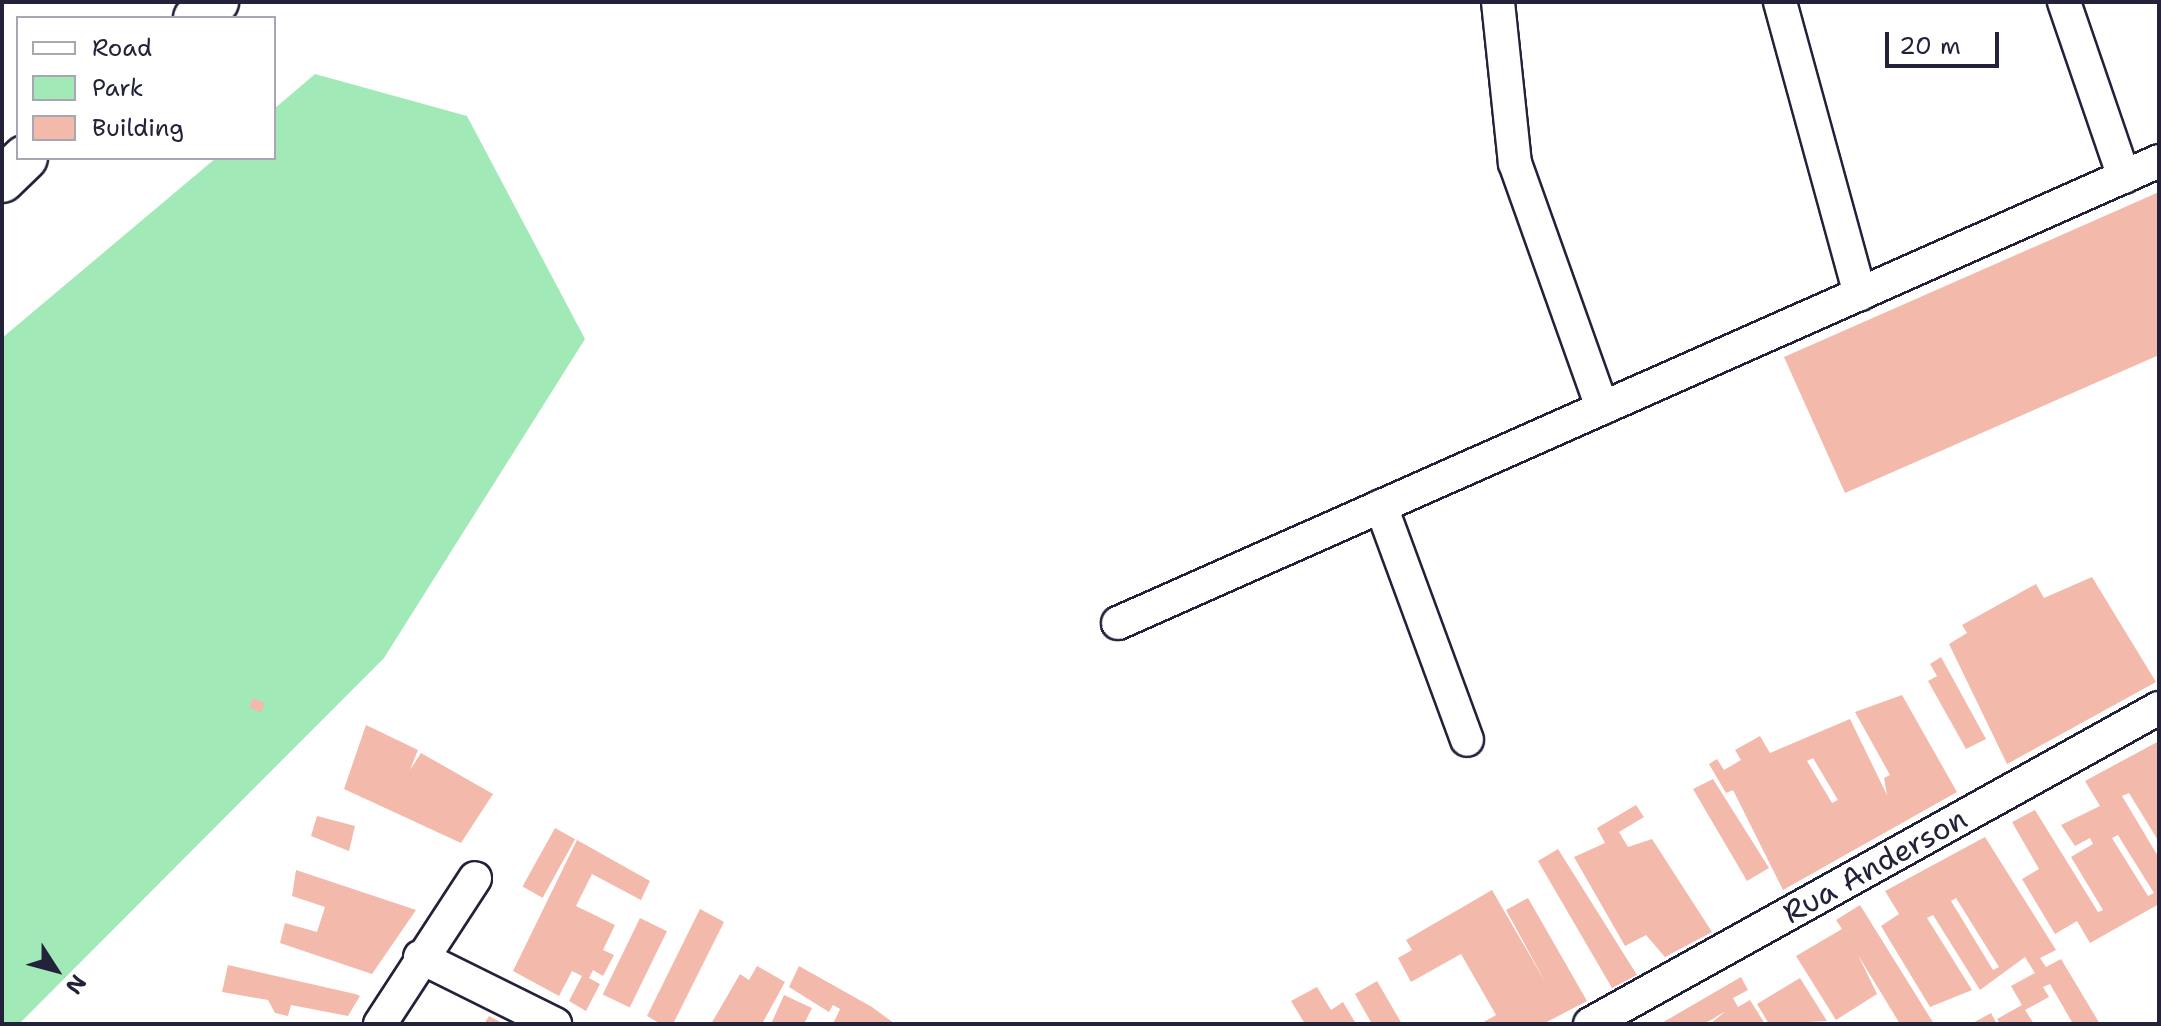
<!DOCTYPE html>
<style>
body{margin:0}
#map{position:relative;width:2161px;height:1026px;overflow:hidden;background:#fff;font-family:"Shantell Sans",sans-serif}
div>[style]{position:absolute}
[style*='--x']{left:calc(var(--x)*1px);top:calc(var(--y)*1px);width:calc(var(--w)*1px);rotate:calc(var(--a)*1deg)}
.green>*{inset:0;background:#a1eab7}
.building>*{inset:0;background:#f3b9ab;transform-origin:0 0}
.roads{filter:drop-shadow(2px 0 #22223b) drop-shadow(-2px 0 #22223b) drop-shadow(0 2px #22223b) drop-shadow(0 -2px #22223b)}
.street>*{height:32px;margin:-16px;padding:0 16px;transform-origin:16px;border-radius:16px;background:#fff}
.highway>*{height:44px;margin:-22px;padding:0 22px;transform-origin:22px;border-radius:22px;background:#fff}
span{translate:-50% -50%;white-space:nowrap;text-align:center;line-height:1.15;-webkit-text-stroke:7px #fff;paint-order:stroke}
.street-label{font-size:30px;color:#22223b}
.frame{position:absolute;inset:0;border:4px solid #22223b;pointer-events:none}
.legend{position:absolute;left:16px;top:16px;width:260px;height:144px;box-sizing:border-box;background:#fff;border:2px solid #a7a7b1;margin:0;padding:10px 14px;list-style:none;font-size:24px;color:#22223b}
.legend li{display:flex;align-items:center;gap:16px;height:40px}
.legend b{width:40px;border:2px solid #a7a7b1}
.north{position:absolute;left:16px;top:930px;width:80px;height:80px;-webkit-text-stroke:6px #fff;paint-order:stroke;rotate:126deg;font-size:22px;font-weight:700;line-height:32px;text-align:center;color:#22223b}
.north::after{content:'';display:block;margin:auto;width:28px;height:36px;background:#22223b;clip-path:polygon(50% 0,100% 100%,50% 72%,0 100%)}
.scale{position:absolute;left:1885px;top:32px;width:114px;height:36px;box-sizing:border-box;border:4px solid #22223b;border-top:0;padding-left:10px;font-size:24px;line-height:28px;white-space:nowrap;color:#22223b;-webkit-text-stroke:6px #fff;paint-order:stroke}
</style>
<div id="map">
<div class="green">
<i style="clip-path:polygon(315px 74px,467px 116px,585px 339px,384px 658px,19px 1024px,2px 1024px,2px 338px,216px 158px,274px 158px,274px 109px)"></i>
</div>
<div class="building">
<i style="clip-path:polygon(2159px 192px,2159px 355px,1845px 493px,1784px 357px)"></i>
<i style="clip-path:polygon(2092px 577px,2156px 682px,2007px 764px,1949px 644px,1967px 633px,1962px 625px,2036px 584px,2044px 598px)"></i>
<i style="clip-path:polygon(1941px 657px,1986px 739px,1966px 749px,1928px 681px,1937px 676px,1930px 664px)"></i>
<i style="clip-path:polygon(evenodd,1902px 695px,1957px 792px,1783px 890px,1733px 790px,1726px 793px,1709px 764px,1717px 759px,1724px 770px,1741px 760px,1735px 750px,1760px 736px,1770px 753px,1850px 719px,1887px 795px,1884px 778px,1890px 775px,1855px 712px,1902px 695px,1813px 758px,1838px 800px,1832px 803px,1807px 761px,1813px 758px)"></i>
<i style="left:253px;top:698px;width:13px;height:10px;rotate:23deg"></i>
<i style="clip-path:polygon(366px 725px,418px 750px,410px 770px,421px 753px,493px 794px,461px 843px,344px 789px)"></i>
<i style="clip-path:polygon(evenodd,2159px 741px,2159px 842px,2129px 793px,2122px 796px,2159px 858px,2159px 904px,2090px 943px,2077px 921px,2055px 934px,2022px 879px,2039px 869px,2012px 822px,2035px 810px,2098px 912px,2103px 910px,2071px 857px,2093px 844px,2090px 838px,2075px 846px,2061px 825px,2100px 806px,2085px 781px,2159px 741px,2118px 835px,2124px 845px,2154px 893px,2148px 896px,2112px 838px,2118px 835px)"></i>
<i style="clip-path:polygon(1713px 779px,1769px 868px,1747px 881px,1693px 789px)"></i>
<i style="clip-path:polygon(1636px 805px,1644px 817px,1619px 832px,1628px 847px,1652px 839px,1712px 932px,1665px 957px,1646px 935px,1625px 946px,1574px 857px,1605px 843px,1597px 828px)"></i>
<i style="clip-path:polygon(317px 816px,355px 826px,349px 851px,311px 836px)"></i>
<i style="left:555px;top:828px;width:23px;height:67px;rotate:29deg"></i>
<i style="clip-path:polygon(evenodd,1985px 837px,2056px 950px,2040px 958px,2046px 967px,2061px 959px,2100px 1024px,2073px 1024px,2050px 984px,2043px 987px,2049px 997px,2025px 1010px,2034px 1024px,2000px 1024px,1997px 1019px,2022px 1005px,2011px 986px,2035px 973px,2025px 957px,1980px 990px,1933px 915px,1927px 918px,1972px 990px,1930px 1007px,1881px 926px,1899px 914px,1885px 891px,1985px 837px,1956px 898px,1984px 943px,1999px 967px,1993px 970px,1951px 901px,1956px 898px)"></i>
<i style="clip-path:polygon(577px 840px,650px 881px,641px 900px,592px 874px,576px 906px,615px 925px,603px 950px,614px 955px,603px 976px,593px 970px,589px 978px,600px 984px,586px 1011px,569px 1001px,582px 976px,572px 971px,559px 996px,513px 971px)"></i>
<i style="clip-path:polygon(1558px 849px,1637px 975px,1612px 988px,1538px 861px)"></i>
<i style="clip-path:polygon(296px 870px,416px 910px,372px 974px,280px 943px,285px 923px,317px 932px,325px 907px,292px 896px)"></i>
<i style="clip-path:polygon(1492px 890px,1547px 985px,1506px 910px,1528px 898px,1587px 1001px,1543px 1024px,1480px 1024px,1496px 1015px,1461px 954px,1411px 982px,1398px 958px,1412px 950px,1406px 940px)"></i>
<i style="clip-path:polygon(1860px 905px,1934px 1024px,1900px 1024px,1858px 955px,1877px 994px,1836px 1020px,1796px 956px,1842px 929px,1836px 920px)"></i>
<i style="clip-path:polygon(700px 909px,724px 922px,673px 1024px,661px 1024px,647px 1016px)"></i>
<i style="left:640px;top:918px;width:30px;height:85px;rotate:26deg"></i>
<i style="clip-path:polygon(228px 965px,355px 994px,360px 996px,348px 1016px,291px 1005px,288px 1016px,275px 1013px,268px 1000px,222px 992px)"></i>
<i style="clip-path:polygon(757px 966px,785px 982px,762px 1024px,711px 1024px,740px 974px,749px 980px)"></i>
<i style="clip-path:polygon(799px 966px,872px 1007px,895px 1024px,833px 1024px,840px 1009px,833px 1005px,829px 1012px,789px 987px)"></i>
<i style="clip-path:polygon(1741px 977px,1748px 990px,1733px 998px,1738px 1007px,1750px 1000px,1765px 1024px,1710px 1024px,1726px 1011px,1704px 1024px,1660px 1024px)"></i>
<i style="clip-path:polygon(1800px 978px,1827px 1021px,1769px 1024px,1757px 1004px)"></i>
<i style="clip-path:polygon(1377px 981px,1402px 1024px,1372px 1024px,1355px 994px)"></i>
<i style="clip-path:polygon(1317px 987px,1331px 1010px,1343px 1002px,1356px 1024px,1305px 1024px,1291px 1001px)"></i>
<i style="clip-path:polygon(784px 995px,812px 1008px,804px 1024px,771px 1024px)"></i>
<i style="clip-path:polygon(1991px 1013px,1997px 1024px,1971px 1024px)"></i>
<i style="clip-path:polygon(489px 1016px,504px 1024px,484px 1024px)"></i>
</div>
<div class="roads">
<div class="street">
<i style="--x:1498;--y:2;--w:162;--a:84"></i>
<i style="--x:1515;--y:163;--w:260;--a:70.4"></i>
<i style="--x:1780;--y:2;--w:303;--a:74.7"></i>
<i style="--x:2064;--y:2;--w:185;--a:71.1"></i>
<i style="--x:1381;--y:506;--w:249;--a:69.8"></i>
<i style="--x:1118;--y:623;--w:1139;--a:-23.93"></i>
<i style="--x:420;--y:957;--w:151;--a:26.4"></i>
<i style="--x:380;--y:1024;--w:174;--a:-56.9"></i>
<i style="--x:1590;--y:1024;--w:651;--a:-29.05"></i>
</div>
<div class="highway">
<i style="--x:196;--y:18;--w:26;--a:-39"></i>
<i style="--x:2;--y:180;--w:32;--a:-44"></i>
</div>
</div>
<div class="street-label">
<span style="left:1875px;top:866px;rotate:-29deg">Rua Anderson</span>
</div>
<div class="frame"></div>
<ul class="legend">
<li><b style="height:10px;background:#fff"></b>Road</li>
<li><b style="height:22px;background:#a1eab7"></b>Park</li>
<li><b style="height:22px;background:#f3b9ab"></b>Building</li>
</ul>
<div class="north">N</div>
<div class="scale">20 m</div>
</div>
